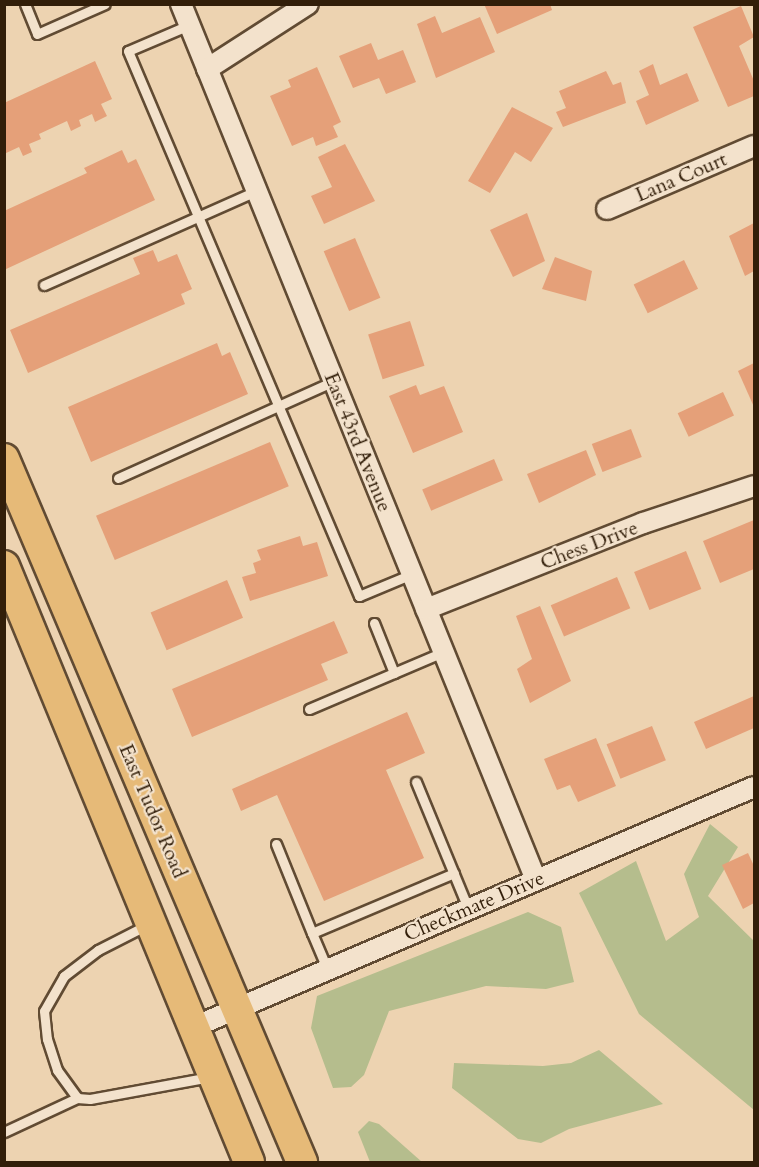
<!DOCTYPE html>
<style>
body{margin:0}
#map{position:relative;width:759px;height:1167px;overflow:hidden;background:#edd3b1;font-family:Cardo,serif}
div>[style]{position:absolute}
[style*='--x']{left:calc(var(--x)*1px);top:calc(var(--y)*1px);width:calc(var(--w)*1px);rotate:calc(var(--a)*1deg)}
.green>*{inset:0;background:#b5bd8d}
.building>*{inset:0;background:#e5a079;transform-origin:0 0}
.roads{filter:drop-shadow(2px 0 #614b33) drop-shadow(-2px 0 #614b33) drop-shadow(0 2px #614b33) drop-shadow(0 -2px #614b33)}
.lane>*{height:9px;margin:-4.5px;padding:0 4.5px;transform-origin:4.5px;border-radius:4.5px;background:#f3e2cc}
.street>*{height:20px;margin:-10px;padding:0 10px;transform-origin:10px;border-radius:10px;background:#f3e2cc}
.primary>*{height:30px;margin:-15px;padding:0 15px;transform-origin:15px;border-radius:15px;background:#e6ba78}
span{translate:-50% -50%;white-space:nowrap;text-align:center;line-height:1.15;-webkit-text-stroke:4.5px #f3e2cc;paint-order:stroke}
.street-label{font-size:20px;color:#321e09}
.frame{position:absolute;inset:0;border:6px solid #321e09;pointer-events:none}
</style>
<div id="map">
<div class="green">
<i style="clip-path:polygon(710px 824px,738px 847px,708px 896px,754px 941px,754px 1110px,639px 1014px,579px 893px,636px 861px,666px 941px,699px 917px,684px 874px)"></i>
<i style="clip-path:polygon(528px 912px,561px 927px,574px 982px,546px 989px,486px 986px,389px 1011px,364px 1075px,351px 1087px,333px 1088px,311px 1028px,317px 996px)"></i>
<i style="clip-path:polygon(599px 1050px,663px 1104px,569px 1129px,541px 1143px,518px 1139px,452px 1088px,454px 1063px,543px 1066px,571px 1063px)"></i>
<i style="clip-path:polygon(369px 1121px,379px 1124px,422px 1162px,370px 1162px,358px 1132px)"></i>
</div>
<div class="building">
<i style="clip-path:polygon(484px 4px,550px 4px,552px 10px,497px 34px)"></i>
<i style="clip-path:polygon(741px 6px,754px 37px,739px 46px,754px 81px,754px 96px,728px 107px,693px 27px)"></i>
<i style="clip-path:polygon(435px 16px,442px 33px,480px 17px,495px 52px,436px 78px,417px 24px)"></i>
<i style="clip-path:polygon(371px 43px,378px 60px,403px 50px,416px 82px,386px 94px,379px 78px,353px 88px,339px 56px)"></i>
<i style="clip-path:polygon(95px 61px,112px 99px,101px 104px,107px 116px,95px 122px,92px 114px,79px 120px,81px 126px,71px 131px,67px 121px,39px 134px,41px 139px,29px 144px,32px 152px,23px 156px,19px 147px,4px 154px,4px 103px)"></i>
<i style="clip-path:polygon(653px 64px,660px 85px,687px 73px,699px 101px,646px 125px,636px 101px,649px 95px,639px 71px)"></i>
<i style="clip-path:polygon(317px 67px,341px 122px,333px 126px,338px 137px,316px 146px,313px 137px,292px 146px,270px 96px,291px 87px,288px 80px)"></i>
<i style="clip-path:polygon(606px 71px,613px 85px,621px 82px,626px 103px,563px 127px,556px 112px,566px 108px,559px 91px)"></i>
<i style="clip-path:polygon(512px 107px,553px 128px,531px 162px,515px 152px,490px 193px,468px 181px)"></i>
<i style="clip-path:polygon(345px 144px,375px 201px,324px 224px,311px 196px,332px 187px,318px 157px)"></i>
<i style="clip-path:polygon(122px 150px,128px 163px,136px 159px,155px 200px,4px 270px,4px 211px,87px 173px,84px 168px)"></i>
<i style="clip-path:polygon(527px 213px,545px 261px,513px 277px,490px 230px)"></i>
<i style="clip-path:polygon(754px 223px,754px 271px,745px 276px,729px 236px)"></i>
<i style="left:355px;top:238px;width:65px;height:34px;rotate:67deg"></i>
<i style="clip-path:polygon(153px 250px,158px 262px,177px 254px,192px 289px,181px 294px,185px 304px,28px 373px,10px 330px,140px 274px,133px 258px)"></i>
<i style="clip-path:polygon(555px 257px,592px 271px,586px 301px,542px 289px)"></i>
<i style="left:684px;top:260px;width:32px;height:56px;rotate:64deg"></i>
<i style="left:410px;top:321px;width:47px;height:44px;rotate:72deg"></i>
<i style="clip-path:polygon(217px 343px,222px 356px,230px 352px,248px 394px,91px 462px,68px 407px)"></i>
<i style="clip-path:polygon(754px 363px,754px 407px,738px 371px)"></i>
<i style="clip-path:polygon(416px 385px,420px 395px,444px 386px,463px 432px,413px 453px,389px 396px)"></i>
<i style="left:723px;top:392px;width:26px;height:50px;rotate:65deg"></i>
<i style="left:631px;top:429px;width:30px;height:42px;rotate:69deg"></i>
<i style="left:270px;top:442px;width:48px;height:189px;rotate:67deg"></i>
<i style="clip-path:polygon(586px 450px,596px 475px,539px 503px,527px 474px)"></i>
<i style="left:494px;top:459px;width:23px;height:78px;rotate:67deg"></i>
<i style="clip-path:polygon(754px 520px,754px 569px,720px 583px,703px 541px)"></i>
<i style="clip-path:polygon(300px 536px,303px 546px,317px 542px,328px 576px,250px 601px,242px 577px,256px 573px,253px 563px,261px 560px,257px 550px)"></i>
<i style="left:686px;top:551px;width:41px;height:56px;rotate:68deg"></i>
<i style="left:617px;top:577px;width:34px;height:72px;rotate:67deg"></i>
<i style="left:227px;top:580px;width:41px;height:83px;rotate:67deg"></i>
<i style="clip-path:polygon(540px 606px,571px 681px,530px 703px,517px 669px,532px 659px,516px 616px)"></i>
<i style="clip-path:polygon(334px 621px,348px 653px,321px 664px,328px 680px,192px 737px,172px 689px)"></i>
<i style="clip-path:polygon(754px 696px,754px 728px,706px 749px,694px 722px)"></i>
<i style="clip-path:polygon(407px 712px,425px 753px,386px 770px,424px 858px,324px 901px,277px 795px,241px 811px,232px 789px)"></i>
<i style="left:652px;top:726px;width:37px;height:49px;rotate:68deg"></i>
<i style="clip-path:polygon(596px 738px,616px 786px,578px 802px,570px 785px,557px 790px,544px 759px)"></i>
<i style="clip-path:polygon(748px 853px,754px 866px,754px 903px,743px 909px,722px 865px)"></i>
</div>
<div class="roads">
<div class="lane">
<i style="--x:25;--y:4;--w:32;--a:68"></i>
<i style="--x:37;--y:34;--w:74;--a:-23.8"></i>
<i style="--x:189;--y:25;--w:66;--a:156.9"></i>
<i style="--x:128;--y:51;--w:592;--a:67.03"></i>
<i style="--x:359;--y:596;--w:57;--a:-22.5"></i>
<i style="--x:44;--y:285;--w:232;--a:-23.9"></i>
<i style="--x:118;--y:478;--w:237;--a:-24.2"></i>
<i style="--x:374;--y:623;--w:54;--a:68.2"></i>
<i style="--x:309;--y:709;--w:146;--a:-23"></i>
<i style="--x:416;--y:782;--w:136;--a:67.6"></i>
<i style="--x:276;--y:844;--w:96;--a:68"></i>
<i style="--x:312;--y:933;--w:154;--a:-22.9"></i>
<i style="--x:147;--y:925;--w:55;--a:153"></i>
<i style="--x:98;--y:950;--w:43;--a:142.6"></i>
<i style="--x:64;--y:976;--w:40;--a:119.7"></i>
<i style="--x:44;--y:1011;--w:28;--a:84"></i>
<i style="--x:47;--y:1039;--w:33;--a:72"></i>
<i style="--x:57;--y:1070;--w:34;--a:54"></i>
<i style="--x:77;--y:1098;--w:13;--a:4"></i>
<i style="--x:90;--y:1099;--w:122;--a:-10.4"></i>
<i style="--x:312;--y:933;--w:39;--a:67"></i>
<i style="--x:4;--y:1132;--w:81;--a:-25"></i>
</div>
<div class="street">
<i style="--x:181;--y:4;--w:945;--a:67.94"></i>
<i style="--x:207;--y:69;--w:120;--a:-32.8"></i>
<i style="--x:607;--y:209;--w:160;--a:-23.2"></i>
<i style="--x:426;--y:609;--w:233;--a:-21.6"></i>
<i style="--x:643;--y:523;--w:117;--a:-18.4"></i>
<i style="--x:194;--y:1027;--w:609;--a:-23.2"></i>
</div>
<div class="primary">
<i style="--x:4;--y:459;--w:764;--a:67.03"></i>
<i style="--x:4;--y:566;--w:644;--a:67.65"></i>
</div>
</div>
<div class="street-label">
<span style="left:681px;top:177px;rotate:-23deg">Lana Court</span>
<span style="left:358px;top:442px;rotate:68deg">East 43rd Avenue</span>
<span style="left:589px;top:545px;rotate:-21deg">Chess Drive</span>
<span style="left:153px;top:811px;rotate:67deg">East Tudor Road</span>
<span style="left:474px;top:906px;rotate:-23deg">Checkmate Drive</span>
</div>
<div class="frame"></div>
</div>
